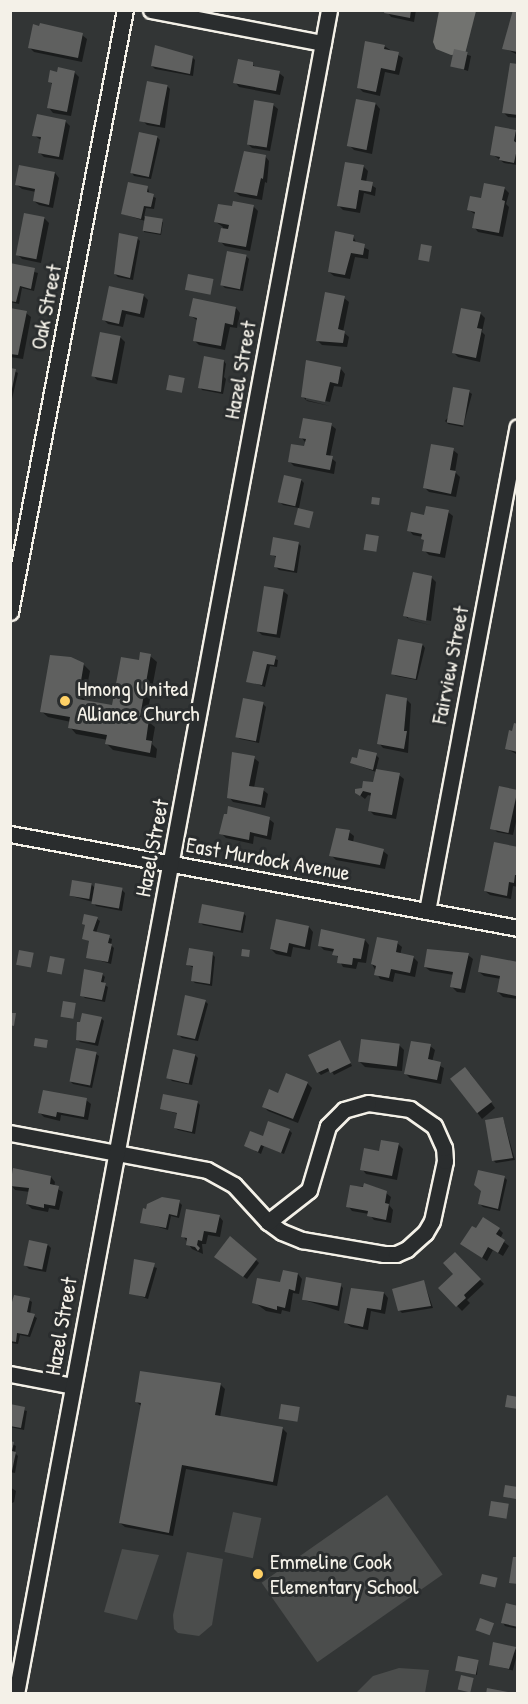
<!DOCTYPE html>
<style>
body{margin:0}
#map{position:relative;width:528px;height:1704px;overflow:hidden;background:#323535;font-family:"Patrick Hand",sans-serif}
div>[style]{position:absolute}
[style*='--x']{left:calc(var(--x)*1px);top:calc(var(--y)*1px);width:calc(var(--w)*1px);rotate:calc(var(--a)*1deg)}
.green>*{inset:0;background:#4b4d4c;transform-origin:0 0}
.water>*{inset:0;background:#727370}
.shadow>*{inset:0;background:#0007;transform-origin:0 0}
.building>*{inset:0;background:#5f605f;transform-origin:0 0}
.roads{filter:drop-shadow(2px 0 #f4f1e8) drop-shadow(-2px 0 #f4f1e8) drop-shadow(0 2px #f4f1e8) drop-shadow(0 -2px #f4f1e8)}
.minor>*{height:15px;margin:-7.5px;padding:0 7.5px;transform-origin:7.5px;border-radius:7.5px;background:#2a2d2e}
.dots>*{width:16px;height:16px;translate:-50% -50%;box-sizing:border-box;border:3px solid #2a2d2e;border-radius:50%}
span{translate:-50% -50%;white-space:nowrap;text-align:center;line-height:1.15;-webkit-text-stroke:6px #2a2d2e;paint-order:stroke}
.street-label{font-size:22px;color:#f4f1e8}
.poi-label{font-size:22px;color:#f4f1e8}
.left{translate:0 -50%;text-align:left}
.frame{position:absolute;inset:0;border:12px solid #f4f1e8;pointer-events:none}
</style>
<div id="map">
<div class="green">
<i style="left:387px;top:1495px;width:97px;height:153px;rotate:55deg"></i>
<i style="left:233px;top:1512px;width:29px;height:41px;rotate:12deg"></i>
<i style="clip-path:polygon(122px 1549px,159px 1555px,137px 1620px,104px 1612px)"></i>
<i style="clip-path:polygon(187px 1552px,223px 1559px,212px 1625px,199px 1636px,178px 1633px,174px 1629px,173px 1615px)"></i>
<i style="clip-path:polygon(399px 1668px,429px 1670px,425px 1693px,356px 1693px,373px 1676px)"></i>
</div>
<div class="water">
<i style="clip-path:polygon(439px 11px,476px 11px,465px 54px,451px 55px,436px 49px,433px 42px)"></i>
</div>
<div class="shadow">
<i style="clip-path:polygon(386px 10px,416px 10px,414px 22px,391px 17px)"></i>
<i style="clip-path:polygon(518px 10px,518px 55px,504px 48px)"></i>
<i style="clip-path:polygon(82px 35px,87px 39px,82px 62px,34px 52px,29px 47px)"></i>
<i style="clip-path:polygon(384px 46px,403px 58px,399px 75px,385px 72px,380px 96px,363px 92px,359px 88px)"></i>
<i style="clip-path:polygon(456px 51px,471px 56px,468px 71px,453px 66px)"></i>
<i style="clip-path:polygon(192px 57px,195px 60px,193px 76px,155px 69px,152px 66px)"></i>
<i style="clip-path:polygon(252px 64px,257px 68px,279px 73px,284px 77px,280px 95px,239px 87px,235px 82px)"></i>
<i style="clip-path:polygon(518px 66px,518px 118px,508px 117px,503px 112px)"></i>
<i style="clip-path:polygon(74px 72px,79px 77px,71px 116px,53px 113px,49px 108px,53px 85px,50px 82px)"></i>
<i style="clip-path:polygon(167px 86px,170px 89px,165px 128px,147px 125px,144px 122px)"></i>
<i style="clip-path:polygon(376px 104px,380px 109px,372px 154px,354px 150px,350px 146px)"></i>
<i style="clip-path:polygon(273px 105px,278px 109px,270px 151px,252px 148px,247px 143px)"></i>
<i style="clip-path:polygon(65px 121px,70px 126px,63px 160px,44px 157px,39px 152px,42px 141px,34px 135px)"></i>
<i style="clip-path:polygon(515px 131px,518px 134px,517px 165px,504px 163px,492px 154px)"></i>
<i style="clip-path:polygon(157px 137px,160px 140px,151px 179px,134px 176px,132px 173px)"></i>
<i style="clip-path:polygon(265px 156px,269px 161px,267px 183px,265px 182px,262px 200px,240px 196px,235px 192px)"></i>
<i style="clip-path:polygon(363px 166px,368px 171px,366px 182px,376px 188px,375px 196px,364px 193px,360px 213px,343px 210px,338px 205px)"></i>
<i style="clip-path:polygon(55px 173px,59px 178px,53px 208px,39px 205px,34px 201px,36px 192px,22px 189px,17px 185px)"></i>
<i style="clip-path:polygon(148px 188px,150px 195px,156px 198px,154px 209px,146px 208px,144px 217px,163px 222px,161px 235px,144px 232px,145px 221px,123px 214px)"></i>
<i style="clip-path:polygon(504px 188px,509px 193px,506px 204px,509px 207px,503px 237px,478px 232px,474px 227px,476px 215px,469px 210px)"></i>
<i style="clip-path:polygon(253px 206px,258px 211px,250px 251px,225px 246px,220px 241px,223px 227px,216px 222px,233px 208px)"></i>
<i style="clip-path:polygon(44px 218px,49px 223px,41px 263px,22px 259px,17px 254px)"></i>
<i style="clip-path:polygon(353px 236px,357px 244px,369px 250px,368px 259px,355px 257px,350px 279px,334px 276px,329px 272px)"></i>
<i style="clip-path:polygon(137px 238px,140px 241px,133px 280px,118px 277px,115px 274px)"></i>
<i style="clip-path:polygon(246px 256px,249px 259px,243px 291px,225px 288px,222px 285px)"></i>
<i style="clip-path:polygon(10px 265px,38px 273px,34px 291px,22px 288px,19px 304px,10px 302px)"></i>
<i style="clip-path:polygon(143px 295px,148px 300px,144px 318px,126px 314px,123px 327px,108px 324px,104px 320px)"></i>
<i style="clip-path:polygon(344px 298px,349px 302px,343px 332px,349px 337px,347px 347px,322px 345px,317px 340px)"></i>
<i style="clip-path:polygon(236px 308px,240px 313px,237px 328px,230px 327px,225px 350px,199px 345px,194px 340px,198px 321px,191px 316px)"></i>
<i style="clip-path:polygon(10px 309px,26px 313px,31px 317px,23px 359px,10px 357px)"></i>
<i style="clip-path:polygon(480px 313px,485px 318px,482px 332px,485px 335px,480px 362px,458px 357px,454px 353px)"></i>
<i style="clip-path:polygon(120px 337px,125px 342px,117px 384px,97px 380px,93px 375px)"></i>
<i style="clip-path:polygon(224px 361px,226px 364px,224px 377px,226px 379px,223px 394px,202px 390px,200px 387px)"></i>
<i style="clip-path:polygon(10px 369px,18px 373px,12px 399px,10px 399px)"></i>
<i style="clip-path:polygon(341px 369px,345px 374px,342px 387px,334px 386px,330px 402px,306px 397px,306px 400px,330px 406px,307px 401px,303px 397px)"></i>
<i style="clip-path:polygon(469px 392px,472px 394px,463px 427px,448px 424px,445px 421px)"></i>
<i style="clip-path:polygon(331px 425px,336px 429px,330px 457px,336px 462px,334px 474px,294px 466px,289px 461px,306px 448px,305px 442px,301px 437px)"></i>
<i style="clip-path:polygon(453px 450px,458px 454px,455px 472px,460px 477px,456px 497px,429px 492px,425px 488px)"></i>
<i style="clip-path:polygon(301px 480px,304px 483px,299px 508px,283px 505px,280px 502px)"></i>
<i style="clip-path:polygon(448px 512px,453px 516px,445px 558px,429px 555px,424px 550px,426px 542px,423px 537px,413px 535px,409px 530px,425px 517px)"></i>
<i style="clip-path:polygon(298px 543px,301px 546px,297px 573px,279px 570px,276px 567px,277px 558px,271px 554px)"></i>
<i style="clip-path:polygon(431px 577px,436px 582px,431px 621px,408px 616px,408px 619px,430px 625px,410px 620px,405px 616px)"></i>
<i style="clip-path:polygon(283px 591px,288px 595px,280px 638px,262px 635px,257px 630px)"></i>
<i style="clip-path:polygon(423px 645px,425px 648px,417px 680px,396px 676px,393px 674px)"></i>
<i style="clip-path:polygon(254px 652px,278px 660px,277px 667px,270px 666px,265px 687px,248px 681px)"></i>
<i style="clip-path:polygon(150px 656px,157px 662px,146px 720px,155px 727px,152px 744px,157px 749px,156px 758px,113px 750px,107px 744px,108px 740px,76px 734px,70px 727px,71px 722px,48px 717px,41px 711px,83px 664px,90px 671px,84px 702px,114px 707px,140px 662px)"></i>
<i style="clip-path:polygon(407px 700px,411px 704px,408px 753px,383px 748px,379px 743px)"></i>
<i style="clip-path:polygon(263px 704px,266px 707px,259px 743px,240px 739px,237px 736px)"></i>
<i style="clip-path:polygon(518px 725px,518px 755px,507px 749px)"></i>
<i style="clip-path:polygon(376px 755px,379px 758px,376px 770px,399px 775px,404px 779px,396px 819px,374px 815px,369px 810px,372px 796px,368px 795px,365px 799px,356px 792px,374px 784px,376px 772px,352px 763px)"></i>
<i style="clip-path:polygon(254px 758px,259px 762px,254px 788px,263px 790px,268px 794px,265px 808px,233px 802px,229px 797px)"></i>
<i style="clip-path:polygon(518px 791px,518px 813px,513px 835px,497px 832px,494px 829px)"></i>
<i style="clip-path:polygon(269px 819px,274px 823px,271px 840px,254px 836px,253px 844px,226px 838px,221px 833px)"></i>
<i style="clip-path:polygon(349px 832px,354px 836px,353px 843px,383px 851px,388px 855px,385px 869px,336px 860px,331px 855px)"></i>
<i style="clip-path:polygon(518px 848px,518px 887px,513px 886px,511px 899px,490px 895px,485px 891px)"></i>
<i style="clip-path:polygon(91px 884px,96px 889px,122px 890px,125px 893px,122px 911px,96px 906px,93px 902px,71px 896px)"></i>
<i style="clip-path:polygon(243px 913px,246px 916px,243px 933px,203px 925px,200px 922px)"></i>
<i style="clip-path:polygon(97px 919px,100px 921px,96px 933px,112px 939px,111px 945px,114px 948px,111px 964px,88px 957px,91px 942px,84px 939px,86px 926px,83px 923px)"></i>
<i style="clip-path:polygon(309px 927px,313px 932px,310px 950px,293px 947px,291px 957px,276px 954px,271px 949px)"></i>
<i style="clip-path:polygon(365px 940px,369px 945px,366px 963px,358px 962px,356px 969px,343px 967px,335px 952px,324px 950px,319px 945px)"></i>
<i style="clip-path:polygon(397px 943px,402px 947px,400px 955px,413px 957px,418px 962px,415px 977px,395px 973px,393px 982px,380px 979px,372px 964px)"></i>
<i style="clip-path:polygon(212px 954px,215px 957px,212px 986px,195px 983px,192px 980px,194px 968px,188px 965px)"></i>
<i style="clip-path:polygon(468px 955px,473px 959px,465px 993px,457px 992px,452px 987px,454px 975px,430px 971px,425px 967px)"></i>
<i style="clip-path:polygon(518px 963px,518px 999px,503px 997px,498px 992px,501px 979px,484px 976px,479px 972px)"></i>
<i style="clip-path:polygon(102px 974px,105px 977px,103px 984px,108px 987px,105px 1002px,85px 998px,82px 995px)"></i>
<i style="clip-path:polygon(205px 1001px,208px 1004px,198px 1041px,182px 1038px,179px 1035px)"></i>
<i style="clip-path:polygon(101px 1018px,104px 1021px,98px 1046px,80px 1042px,77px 1039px)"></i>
<i style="clip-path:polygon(340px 1042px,352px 1066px,334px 1075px,331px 1070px,321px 1075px,318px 1072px)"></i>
<i style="clip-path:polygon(399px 1045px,404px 1050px,402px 1071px,365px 1067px,360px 1062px)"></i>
<i style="clip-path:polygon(430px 1046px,435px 1050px,432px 1062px,444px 1068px,441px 1084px,410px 1078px,406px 1074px)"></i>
<i style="clip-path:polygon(96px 1054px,99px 1056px,92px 1088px,73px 1084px,70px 1081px)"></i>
<i style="clip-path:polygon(195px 1055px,198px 1058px,192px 1085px,172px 1081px,169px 1078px)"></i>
<i style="clip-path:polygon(470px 1073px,495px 1108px,482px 1119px,452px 1079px)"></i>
<i style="clip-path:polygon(307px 1083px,312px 1088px,298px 1123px,268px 1111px,264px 1107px,279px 1095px)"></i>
<i style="clip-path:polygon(86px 1100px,91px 1104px,88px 1120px,61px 1115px,60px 1121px,44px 1117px,40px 1113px)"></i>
<i style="clip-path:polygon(198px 1103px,200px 1105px,195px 1134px,178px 1130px,175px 1128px,178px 1114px,162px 1109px)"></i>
<i style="clip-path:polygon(503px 1118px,515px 1160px,496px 1163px,493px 1160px)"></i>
<i style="clip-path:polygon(289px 1130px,292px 1133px,284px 1154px,264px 1146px,261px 1154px,246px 1146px)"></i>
<i style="clip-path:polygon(398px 1144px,403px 1149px,397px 1180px,366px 1174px,362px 1169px,380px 1152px)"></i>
<i style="clip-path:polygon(51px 1177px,55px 1182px,54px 1187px,63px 1192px,59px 1210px,49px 1208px,48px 1212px,32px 1209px,27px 1204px,30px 1192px,15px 1190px,11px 1185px)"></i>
<i style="clip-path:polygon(504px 1177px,507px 1180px,500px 1211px,483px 1207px,480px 1204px,483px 1191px)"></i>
<i style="clip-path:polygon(352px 1186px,375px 1187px,386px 1193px,391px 1197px,389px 1205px,393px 1210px,391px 1223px,374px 1220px,369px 1214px,352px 1211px,348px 1206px)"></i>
<i style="clip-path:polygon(179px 1202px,182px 1205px,179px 1218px,171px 1216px,168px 1230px,142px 1222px,147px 1211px)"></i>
<i style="clip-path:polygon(219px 1216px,223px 1221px,220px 1237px,208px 1235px,206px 1244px,202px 1244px,203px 1254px,192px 1249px,183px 1236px)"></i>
<i style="clip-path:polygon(499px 1229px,503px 1233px,500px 1239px,509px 1246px,503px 1256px,493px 1250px,487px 1261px,462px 1244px,476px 1230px)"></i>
<i style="clip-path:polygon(48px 1245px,51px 1248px,46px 1272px,29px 1269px,26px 1266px)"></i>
<i style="clip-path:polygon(455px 1254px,484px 1284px,467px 1300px,470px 1303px,462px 1311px,440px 1288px,455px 1274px)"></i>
<i style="clip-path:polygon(219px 1260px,256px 1260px,259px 1263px,247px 1279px)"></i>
<i style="clip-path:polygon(135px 1261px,157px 1268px,148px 1299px,131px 1293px)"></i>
<i style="clip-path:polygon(298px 1274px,302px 1279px,299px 1294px,293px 1293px,290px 1312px,282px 1310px,281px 1314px,266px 1311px,254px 1302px)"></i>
<i style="clip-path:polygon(424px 1282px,433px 1308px,402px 1313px,399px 1310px)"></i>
<i style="clip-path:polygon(340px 1285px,343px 1288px,339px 1311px,304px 1300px)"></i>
<i style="clip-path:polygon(384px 1293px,388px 1298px,385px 1314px,371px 1311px,368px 1330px,351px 1327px,346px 1323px)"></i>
<i style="clip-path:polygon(29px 1300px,32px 1302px,30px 1314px,37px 1318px,30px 1337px,20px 1335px,18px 1344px,12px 1343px,10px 1331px)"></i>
<i style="clip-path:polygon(220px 1384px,225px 1389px,220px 1417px,282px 1428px,287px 1433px,277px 1486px,186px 1469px,173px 1536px,125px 1527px,120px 1523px,142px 1407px,137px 1402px)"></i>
<i style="clip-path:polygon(10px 1406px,27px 1411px,24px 1430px,10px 1427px)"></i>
<i style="clip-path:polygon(10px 1443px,16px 1446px,15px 1453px,18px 1456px,15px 1473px,10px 1472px)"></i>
<i style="clip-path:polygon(10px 1487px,16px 1491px,14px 1502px,10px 1504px)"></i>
<i style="clip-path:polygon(518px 1607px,518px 1629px,505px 1626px,503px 1623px)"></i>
<i style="left:495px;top:1644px;width:24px;height:21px;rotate:15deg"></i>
<i style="clip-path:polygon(478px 1662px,477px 1675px,457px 1671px)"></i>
</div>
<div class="building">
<i style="clip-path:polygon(385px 10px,411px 10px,410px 18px,384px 13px)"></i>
<i style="clip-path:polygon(513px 10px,518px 10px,518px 52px,502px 49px)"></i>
<i style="clip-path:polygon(40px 23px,83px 33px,78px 58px,28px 48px,33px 24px,39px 26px)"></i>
<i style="clip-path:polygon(365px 41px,385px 45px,384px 49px,399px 52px,395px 71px,381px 68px,376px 92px,357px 88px)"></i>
<i style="clip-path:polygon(155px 45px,193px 56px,190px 74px,151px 66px)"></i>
<i style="left:454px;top:49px;width:14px;height:18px;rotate:12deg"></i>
<i style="clip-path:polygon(238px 59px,253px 62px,253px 66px,280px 71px,276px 91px,233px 83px)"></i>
<i style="clip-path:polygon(510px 63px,518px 64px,518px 115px,502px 113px)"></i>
<i style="clip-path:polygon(58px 67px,75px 71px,67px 112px,47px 108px,52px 83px,48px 82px,50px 70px,57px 72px)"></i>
<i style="left:147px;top:81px;width:21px;height:41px;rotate:11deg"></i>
<i style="left:356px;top:99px;width:20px;height:48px;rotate:11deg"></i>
<i style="left:254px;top:100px;width:20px;height:45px;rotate:9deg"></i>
<i style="clip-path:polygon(37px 114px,66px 120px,59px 157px,38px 153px,41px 137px,32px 136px)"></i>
<i style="clip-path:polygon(495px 126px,516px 130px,514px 141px,518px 144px,514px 163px,499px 160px,500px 157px,490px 155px)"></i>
<i style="left:139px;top:132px;width:19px;height:42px;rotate:12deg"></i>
<i style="clip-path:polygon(244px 151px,266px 155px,263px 179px,261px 178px,257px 196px,234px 192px)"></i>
<i style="clip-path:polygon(345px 162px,364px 165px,361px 180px,373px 182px,371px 192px,359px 190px,356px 209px,337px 206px)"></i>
<i style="clip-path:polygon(19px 165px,55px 172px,49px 205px,33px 201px,35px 189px,15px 185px)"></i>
<i style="clip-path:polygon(128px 182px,148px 186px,147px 192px,154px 194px,151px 207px,144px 206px,141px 219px,121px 214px)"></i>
<i style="clip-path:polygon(484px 183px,505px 187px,502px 200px,505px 201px,499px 233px,472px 228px,475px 212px,467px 210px,470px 196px,481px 198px)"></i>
<i style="clip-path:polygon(233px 201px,254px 205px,246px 247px,218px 242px,221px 228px,228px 229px,229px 225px,214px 222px,218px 204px,232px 206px)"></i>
<i style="left:24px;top:213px;width:21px;height:43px;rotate:11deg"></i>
<i style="left:145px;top:216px;width:18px;height:15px;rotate:9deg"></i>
<i style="clip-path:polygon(335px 231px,354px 235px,353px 241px,365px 244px,363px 255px,351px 253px,345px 275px,328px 272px)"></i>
<i style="clip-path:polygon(119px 233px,138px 237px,130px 278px,114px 274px)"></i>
<i style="left:421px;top:244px;width:11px;height:16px;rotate:10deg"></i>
<i style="left:227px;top:251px;width:20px;height:35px;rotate:11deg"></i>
<i style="clip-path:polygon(10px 263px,35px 268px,31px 289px,20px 286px,16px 302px,10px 301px)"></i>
<i style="left:188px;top:274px;width:26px;height:16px;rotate:11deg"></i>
<i style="clip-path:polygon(109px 286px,144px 294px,140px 314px,122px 310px,119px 324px,102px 320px)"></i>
<i style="clip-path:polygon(325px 292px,345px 296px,338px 329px,345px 331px,343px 343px,316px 341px)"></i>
<i style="clip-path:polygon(193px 298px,236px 307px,233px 325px,225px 323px,221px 346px,193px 341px,197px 318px,189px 316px)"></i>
<i style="clip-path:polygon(10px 308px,27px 311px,18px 355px,10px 354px)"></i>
<i style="clip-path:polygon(461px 308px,481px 312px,477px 328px,482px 329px,476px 358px,452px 353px)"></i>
<i style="left:100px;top:332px;width:21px;height:45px;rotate:11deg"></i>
<i style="clip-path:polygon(204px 356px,224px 360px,221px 392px,198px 388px)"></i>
<i style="clip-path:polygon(306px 360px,341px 367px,338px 384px,330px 382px,325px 402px,301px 397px)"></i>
<i style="clip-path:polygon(10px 368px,16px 369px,12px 389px,10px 389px)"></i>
<i style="left:169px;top:375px;width:16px;height:15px;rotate:11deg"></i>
<i style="left:453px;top:387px;width:17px;height:36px;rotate:10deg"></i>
<i style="clip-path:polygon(303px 418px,332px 423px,326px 455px,333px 456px,330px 470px,288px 462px,291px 444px,304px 446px,306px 439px,299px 438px)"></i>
<i style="clip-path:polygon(431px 444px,454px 448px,450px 470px,456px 471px,451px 494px,423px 488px)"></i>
<i style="left:284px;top:475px;width:18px;height:28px;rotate:13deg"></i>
<i style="left:372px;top:497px;width:8px;height:7px;rotate:7deg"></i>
<i style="clip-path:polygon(426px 506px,449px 510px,440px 554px,422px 551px,424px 540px,421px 539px,422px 534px,407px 531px,411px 512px,424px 515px)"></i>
<i style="left:298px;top:508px;width:16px;height:17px;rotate:14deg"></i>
<i style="left:366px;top:534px;width:13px;height:16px;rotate:9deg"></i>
<i style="clip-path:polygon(273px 537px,299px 542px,294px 571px,274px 567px,276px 556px,270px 555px)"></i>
<i style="clip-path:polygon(413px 572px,432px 576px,426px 621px,403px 616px)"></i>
<i style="left:264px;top:586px;width:20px;height:46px;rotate:9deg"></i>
<i style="left:398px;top:639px;width:25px;height:36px;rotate:11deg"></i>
<i style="clip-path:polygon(253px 651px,276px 656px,274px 665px,267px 664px,262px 685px,246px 682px)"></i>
<i style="clip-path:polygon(140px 652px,151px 654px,140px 717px,149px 719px,146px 740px,152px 741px,150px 753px,105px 744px,107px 735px,68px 728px,70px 717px,40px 712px,50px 655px,71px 657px,84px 663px,78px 699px,112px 705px,121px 657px,139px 660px)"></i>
<i style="clip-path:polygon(386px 694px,407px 698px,404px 731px,407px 731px,404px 749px,377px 744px)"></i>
<i style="left:243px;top:698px;width:21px;height:40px;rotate:11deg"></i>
<i style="clip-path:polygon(514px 723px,518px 724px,518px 752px,505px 749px,509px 730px,512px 731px)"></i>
<i style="clip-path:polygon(359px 749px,377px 753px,373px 770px,350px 763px,352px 757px,357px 758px)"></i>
<i style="clip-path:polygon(232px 752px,255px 756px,249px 786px,264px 788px,261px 805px,227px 798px)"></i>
<i style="clip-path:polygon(376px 769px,400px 773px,392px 815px,368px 811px,371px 793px,363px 791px,360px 796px,355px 793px,355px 789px,362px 788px,363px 781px,373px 782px)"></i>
<i style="left:499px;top:786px;width:19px;height:44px;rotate:12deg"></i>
<i style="clip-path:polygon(228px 806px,270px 817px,267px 836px,250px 832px,249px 840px,219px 834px,224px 814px,227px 814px)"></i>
<i style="clip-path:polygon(336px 828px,350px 830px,348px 840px,384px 849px,380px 865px,329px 856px)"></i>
<i style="clip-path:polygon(494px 842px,518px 847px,518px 875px,515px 875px,514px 883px,509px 882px,507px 896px,484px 891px)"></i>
<i style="left:72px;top:880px;width:20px;height:16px;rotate:9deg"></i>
<i style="left:95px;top:883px;width:28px;height:21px;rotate:10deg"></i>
<i style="left:202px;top:904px;width:43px;height:19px;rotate:11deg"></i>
<i style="clip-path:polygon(84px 914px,98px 917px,93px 931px,110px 935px,108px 943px,112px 944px,108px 962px,86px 958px,89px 941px,82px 939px,85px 925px,82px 924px)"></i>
<i style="clip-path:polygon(276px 919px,309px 926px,305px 947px,289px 943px,287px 953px,270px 949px)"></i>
<i style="clip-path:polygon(321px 929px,365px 939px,361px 959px,353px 958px,352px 965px,337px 963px,338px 956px,332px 955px,334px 949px,318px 946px)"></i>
<i style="clip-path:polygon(377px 937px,398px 941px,396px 952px,414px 956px,410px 973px,391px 969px,389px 978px,374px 975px,376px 966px,371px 964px)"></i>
<i style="clip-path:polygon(189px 948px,213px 952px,210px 984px,191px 981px,193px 966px,186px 965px)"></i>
<i style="left:242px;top:949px;width:8px;height:7px;rotate:7deg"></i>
<i style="clip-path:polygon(427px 949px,469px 953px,461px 989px,450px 987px,453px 972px,424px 967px)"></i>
<i style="left:19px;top:950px;width:15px;height:15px;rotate:11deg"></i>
<i style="clip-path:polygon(481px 955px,518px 962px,516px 996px,497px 992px,500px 976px,478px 972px)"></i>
<i style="left:50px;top:956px;width:15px;height:16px;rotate:11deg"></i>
<i style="clip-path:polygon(84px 969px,103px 973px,101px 982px,106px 983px,102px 1000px,80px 996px)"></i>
<i style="clip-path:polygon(185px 995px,206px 1000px,195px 1039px,177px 1035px)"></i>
<i style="left:63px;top:1001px;width:13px;height:16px;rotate:9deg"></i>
<i style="clip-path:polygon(10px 1013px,16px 1013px,14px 1026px,10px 1025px)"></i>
<i style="clip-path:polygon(82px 1013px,102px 1017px,95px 1043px,76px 1040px,77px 1022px,80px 1022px)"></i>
<i style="left:35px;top:1038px;width:13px;height:8px;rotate:9deg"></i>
<i style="left:361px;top:1039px;width:39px;height:23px;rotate:7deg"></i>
<i style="clip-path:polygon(340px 1040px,351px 1063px,330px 1073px,328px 1068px,317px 1073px,308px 1055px)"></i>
<i style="clip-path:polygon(411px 1041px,431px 1044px,428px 1059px,441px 1062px,437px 1080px,404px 1074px)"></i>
<i style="left:76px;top:1048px;width:21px;height:34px;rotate:11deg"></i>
<i style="left:173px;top:1049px;width:23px;height:30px;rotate:13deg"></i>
<i style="left:465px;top:1067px;width:44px;height:19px;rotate:52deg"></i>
<i style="clip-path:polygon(286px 1073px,308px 1082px,293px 1119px,262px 1107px,269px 1089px,278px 1093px)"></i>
<i style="clip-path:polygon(43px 1090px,87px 1098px,84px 1117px,57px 1112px,56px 1117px,38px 1113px)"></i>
<i style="clip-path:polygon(163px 1094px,198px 1101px,192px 1132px,174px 1128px,177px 1113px,160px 1109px)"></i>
<i style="clip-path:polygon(503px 1117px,513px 1158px,492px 1161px,485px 1120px)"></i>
<i style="clip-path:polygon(268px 1121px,290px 1129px,281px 1153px,261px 1145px,258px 1152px,244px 1146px,250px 1131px,263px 1136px)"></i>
<i style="clip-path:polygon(381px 1140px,399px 1143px,392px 1176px,360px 1170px,364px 1148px,379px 1151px)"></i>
<i style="clip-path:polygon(13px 1168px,51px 1176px,50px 1184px,59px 1186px,55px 1206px,44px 1204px,44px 1208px,26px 1204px,29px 1188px,10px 1186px)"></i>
<i style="clip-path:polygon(478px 1170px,505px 1176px,498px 1209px,478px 1204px,481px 1191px,474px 1185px)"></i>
<i style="clip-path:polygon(364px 1183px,387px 1191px,385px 1203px,389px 1204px,386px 1220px,367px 1216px,368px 1211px,346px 1207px,350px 1185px,363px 1187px)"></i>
<i style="clip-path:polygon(162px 1197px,180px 1200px,177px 1216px,169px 1214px,166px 1228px,140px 1223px,143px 1208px,146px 1209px,147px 1204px)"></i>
<i style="clip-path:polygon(186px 1209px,220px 1215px,216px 1233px,204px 1231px,202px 1241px,198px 1240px,197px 1245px,200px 1248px,198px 1251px,195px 1247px,186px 1245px,187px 1238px,181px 1237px)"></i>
<i style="clip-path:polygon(483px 1217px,500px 1228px,496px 1234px,505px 1240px,498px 1253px,488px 1247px,482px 1258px,460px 1244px,472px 1226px,476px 1228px)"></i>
<i style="clip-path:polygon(230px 1236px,257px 1259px,243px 1277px,214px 1257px)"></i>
<i style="left:29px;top:1240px;width:19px;height:26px;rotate:12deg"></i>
<i style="clip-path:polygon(455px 1252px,481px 1279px,464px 1295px,466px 1298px,456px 1307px,438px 1288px,453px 1274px,443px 1263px)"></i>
<i style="clip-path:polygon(134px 1259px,155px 1263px,145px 1297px,129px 1294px)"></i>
<i style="clip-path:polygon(283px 1270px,298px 1273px,295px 1291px,289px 1289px,285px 1308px,277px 1306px,277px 1310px,252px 1303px,257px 1278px,280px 1282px)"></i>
<i style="left:306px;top:1277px;width:36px;height:23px;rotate:10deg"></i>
<i style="clip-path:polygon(424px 1280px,431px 1306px,398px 1311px,392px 1289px)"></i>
<i style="clip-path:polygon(351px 1288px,384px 1292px,381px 1310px,367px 1308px,363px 1327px,344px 1323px)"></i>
<i style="clip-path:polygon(14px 1295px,30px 1298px,27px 1312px,35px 1314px,28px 1335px,17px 1333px,16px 1342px,10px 1341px,10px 1309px)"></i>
<i style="clip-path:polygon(140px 1371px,221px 1383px,215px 1415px,283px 1427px,273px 1482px,182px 1465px,169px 1533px,119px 1523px,141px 1403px,135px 1402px)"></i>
<i style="clip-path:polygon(507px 1395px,518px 1397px,518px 1409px,505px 1407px)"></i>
<i style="clip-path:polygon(10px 1404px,25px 1407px,21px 1428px,10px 1426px)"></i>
<i style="left:281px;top:1404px;width:19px;height:15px;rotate:9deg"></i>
<i style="clip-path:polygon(10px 1441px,14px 1442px,12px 1451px,16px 1452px,12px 1471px)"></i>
<i style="left:505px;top:1485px;width:13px;height:12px;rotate:9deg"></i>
<i style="left:491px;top:1501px;width:18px;height:15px;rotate:9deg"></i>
<i style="clip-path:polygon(513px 1557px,518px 1557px,518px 1584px,509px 1583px)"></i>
<i style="left:482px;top:1574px;width:16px;height:10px;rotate:14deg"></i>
<i style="clip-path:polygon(506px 1603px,518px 1606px,518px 1627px,501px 1623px)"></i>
<i style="left:480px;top:1618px;width:15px;height:13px;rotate:20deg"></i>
<i style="clip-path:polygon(493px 1642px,516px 1647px,509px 1669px,489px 1665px)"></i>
<i style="left:458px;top:1656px;width:21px;height:15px;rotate:11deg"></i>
<i style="left:461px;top:1675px;width:13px;height:15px;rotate:13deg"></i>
<i style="clip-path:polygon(487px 1688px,508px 1692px,507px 1694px,486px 1694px)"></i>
</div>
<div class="roads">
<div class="minor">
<i style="--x:151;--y:10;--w:175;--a:10.9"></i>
<i style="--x:10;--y:612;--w:613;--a:-79.19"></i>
<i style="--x:10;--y:834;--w:517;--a:10.48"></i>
<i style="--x:427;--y:911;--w:492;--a:-79.4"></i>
<i style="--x:10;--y:1133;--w:200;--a:10.6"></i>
<i style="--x:207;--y:1170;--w:31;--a:29"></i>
<i style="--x:234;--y:1185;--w:50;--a:47.4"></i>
<i style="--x:268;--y:1222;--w:17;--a:36"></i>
<i style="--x:282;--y:1232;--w:22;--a:22"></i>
<i style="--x:302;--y:1240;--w:83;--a:9.7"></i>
<i style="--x:384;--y:1254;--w:12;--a:0"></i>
<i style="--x:396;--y:1254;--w:12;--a:-24"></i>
<i style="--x:407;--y:1249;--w:24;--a:-42"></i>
<i style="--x:425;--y:1233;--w:14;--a:-60"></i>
<i style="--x:432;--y:1221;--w:61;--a:-77.8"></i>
<i style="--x:445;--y:1161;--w:13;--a:-94"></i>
<i style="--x:444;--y:1148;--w:24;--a:-114"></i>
<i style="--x:434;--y:1126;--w:29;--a:-145"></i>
<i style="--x:410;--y:1109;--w:42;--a:-171.9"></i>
<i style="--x:368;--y:1103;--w:25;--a:164"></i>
<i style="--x:344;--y:1110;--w:23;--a:135"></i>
<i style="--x:328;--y:1126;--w:67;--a:106.5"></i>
<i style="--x:309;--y:1190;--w:52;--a:142"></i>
<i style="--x:10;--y:1374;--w:64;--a:10.8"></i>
<i style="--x:16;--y:1694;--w:1713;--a:-79.47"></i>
</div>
</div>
<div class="dots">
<i style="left:65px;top:701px;background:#ffd166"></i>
<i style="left:258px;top:1574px;background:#ffd166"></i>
</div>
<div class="street-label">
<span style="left:46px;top:307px;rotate:-79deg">Oak Street</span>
<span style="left:240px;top:370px;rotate:-80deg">Hazel Street</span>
<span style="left:450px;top:665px;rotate:-79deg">Fairview Street</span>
<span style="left:152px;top:848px;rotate:-79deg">Hazel Street</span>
<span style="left:268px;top:859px;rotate:10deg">East Murdock Avenue</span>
<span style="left:61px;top:1326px;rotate:-80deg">Hazel Street</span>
</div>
<div class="poi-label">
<span class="left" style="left:77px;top:701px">Hmong United<br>Alliance Church</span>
<span class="left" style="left:270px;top:1574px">Emmeline Cook<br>Elementary School</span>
</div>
<div class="frame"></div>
</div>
